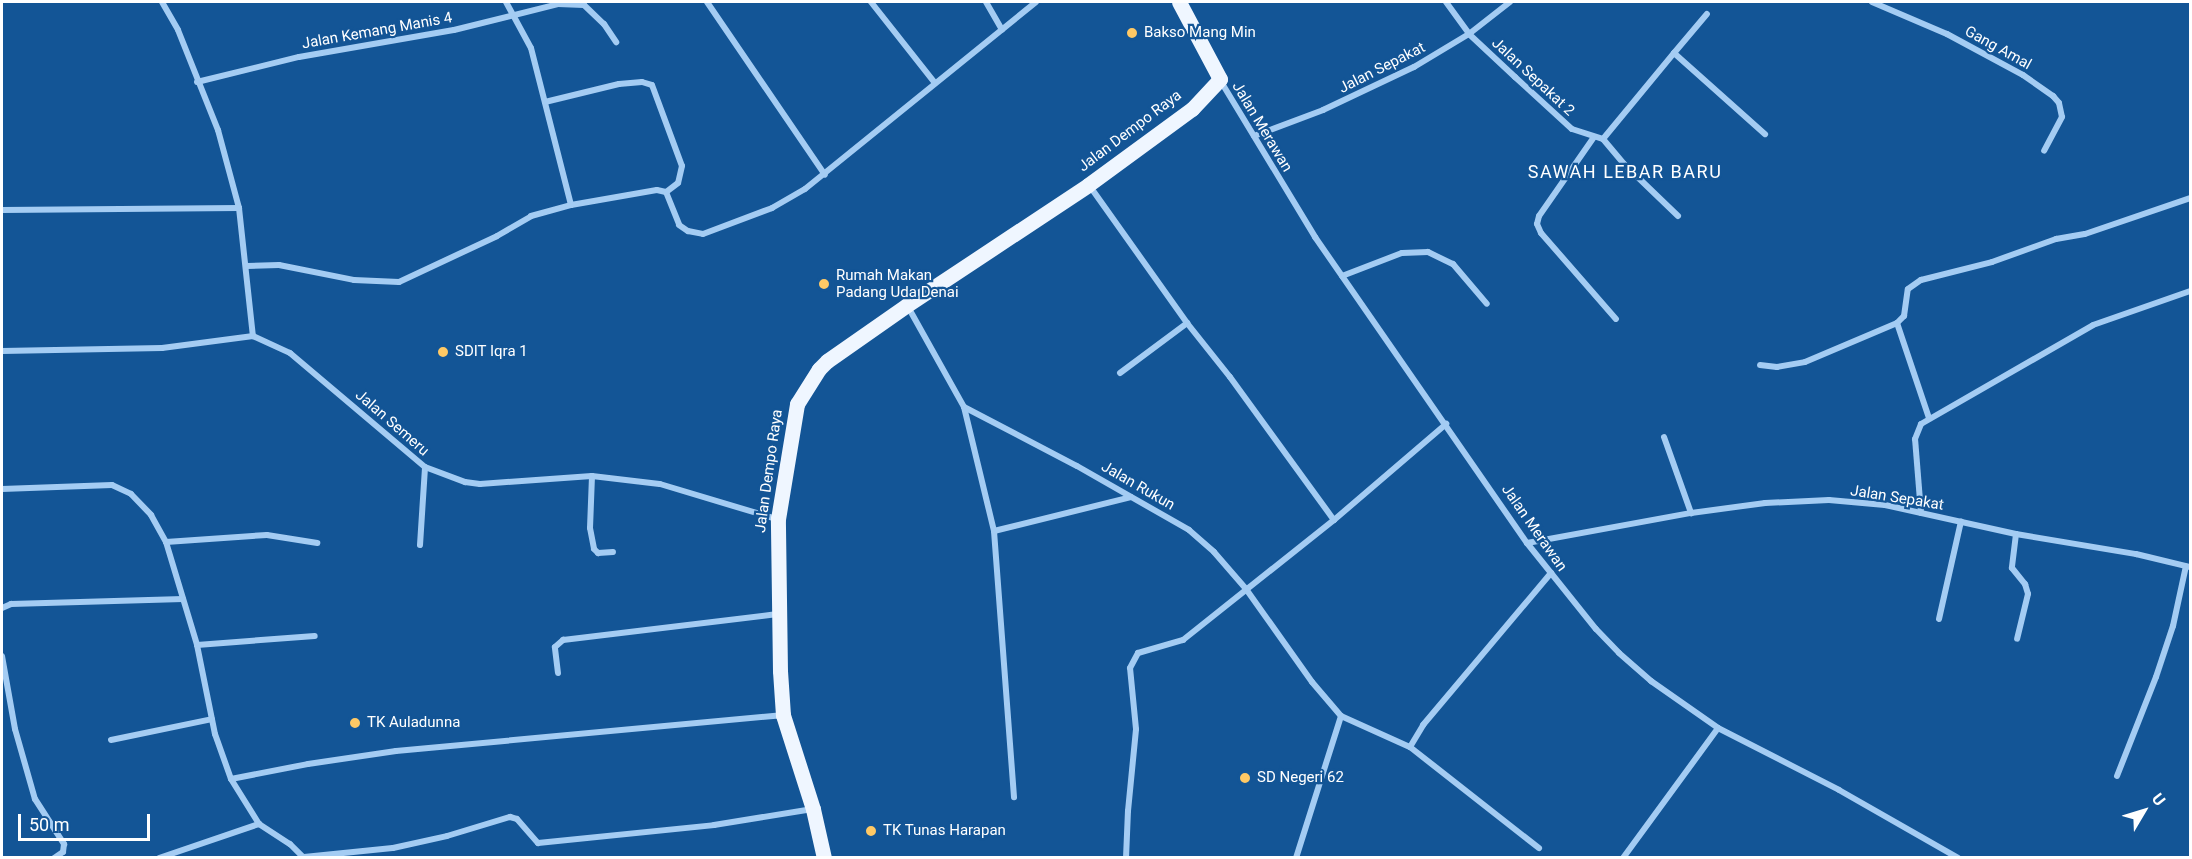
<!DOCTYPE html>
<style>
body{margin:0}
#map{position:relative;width:2192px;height:859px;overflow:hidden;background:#135596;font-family:Roboto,sans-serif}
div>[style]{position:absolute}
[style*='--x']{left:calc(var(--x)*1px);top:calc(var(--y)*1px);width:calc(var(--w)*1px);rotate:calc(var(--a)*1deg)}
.minor>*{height:6px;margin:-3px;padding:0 3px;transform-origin:3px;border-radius:3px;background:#a4ccf3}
.primary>*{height:15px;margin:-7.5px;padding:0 7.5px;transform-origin:7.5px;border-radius:7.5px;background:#eff6ff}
.dots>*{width:16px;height:16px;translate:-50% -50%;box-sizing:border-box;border:3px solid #135596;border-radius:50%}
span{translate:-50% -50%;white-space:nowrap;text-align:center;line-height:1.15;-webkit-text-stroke:4.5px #135596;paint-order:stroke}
.street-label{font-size:15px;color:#fff}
.poi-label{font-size:15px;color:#fff}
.left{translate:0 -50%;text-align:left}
.quarter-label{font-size:18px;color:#fff;letter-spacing:1.5px}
.frame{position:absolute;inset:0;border:3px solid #fff;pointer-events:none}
.north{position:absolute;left:2114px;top:781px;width:60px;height:60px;-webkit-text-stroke:4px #135596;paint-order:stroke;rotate:52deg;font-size:16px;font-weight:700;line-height:24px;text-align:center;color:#fff}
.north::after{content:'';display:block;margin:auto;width:21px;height:27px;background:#fff;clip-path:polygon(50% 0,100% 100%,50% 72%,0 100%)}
.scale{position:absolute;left:18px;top:814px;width:132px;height:27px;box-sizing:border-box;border:3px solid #fff;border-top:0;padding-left:8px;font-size:18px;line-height:21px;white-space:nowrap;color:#fff;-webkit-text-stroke:4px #135596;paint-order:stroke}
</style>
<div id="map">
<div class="minor">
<i style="--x:162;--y:2;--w:32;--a:60"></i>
<i style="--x:178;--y:30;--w:108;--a:68.2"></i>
<i style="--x:218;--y:130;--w:81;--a:74.9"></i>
<i style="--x:239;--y:208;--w:129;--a:83.8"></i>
<i style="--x:506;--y:2;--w:52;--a:61.5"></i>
<i style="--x:531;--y:48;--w:162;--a:75.7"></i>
<i style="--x:571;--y:205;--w:87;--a:-9.9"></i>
<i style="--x:657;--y:190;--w:9;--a:13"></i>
<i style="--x:666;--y:192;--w:35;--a:68"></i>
<i style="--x:679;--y:225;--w:11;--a:34"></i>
<i style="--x:688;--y:231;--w:15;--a:11"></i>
<i style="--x:703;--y:234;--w:74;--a:-20.6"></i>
<i style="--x:772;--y:208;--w:38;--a:-30"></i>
<i style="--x:805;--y:189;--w:297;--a:-39"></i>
<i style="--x:707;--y:2;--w:209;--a:55.7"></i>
<i style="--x:871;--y:2;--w:103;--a:51.7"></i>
<i style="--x:986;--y:2;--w:32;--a:60"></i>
<i style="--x:1446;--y:2;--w:39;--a:54"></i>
<i style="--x:1469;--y:34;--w:63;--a:43.1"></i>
<i style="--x:1515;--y:77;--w:77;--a:42.4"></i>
<i style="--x:1572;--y:129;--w:33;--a:18"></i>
<i style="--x:1603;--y:139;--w:33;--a:50"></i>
<i style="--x:1624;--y:164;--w:75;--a:43.9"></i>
<i style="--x:1872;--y:2;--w:82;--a:23.1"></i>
<i style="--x:1947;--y:34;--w:86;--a:28.3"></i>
<i style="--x:2023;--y:75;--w:37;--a:35"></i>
<i style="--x:2053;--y:96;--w:9;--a:49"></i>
<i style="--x:2059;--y:103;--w:14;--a:78"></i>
<i style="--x:2062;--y:117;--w:38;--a:118"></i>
<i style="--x:1674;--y:53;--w:51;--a:-49.8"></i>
<i style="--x:1220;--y:80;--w:184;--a:58.8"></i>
<i style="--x:1315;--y:237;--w:372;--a:55.3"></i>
<i style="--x:1527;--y:543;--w:110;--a:51.3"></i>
<i style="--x:1596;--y:629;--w:33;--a:46"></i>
<i style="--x:1619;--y:653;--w:43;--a:41.2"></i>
<i style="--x:1651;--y:681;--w:82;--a:35"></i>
<i style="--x:1718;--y:728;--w:136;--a:27.1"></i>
<i style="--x:1839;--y:790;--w:137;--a:29.7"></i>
<i style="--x:197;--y:82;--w:105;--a:-13.8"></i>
<i style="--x:299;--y:57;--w:157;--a:-9.9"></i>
<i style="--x:454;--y:30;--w:107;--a:-14"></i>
<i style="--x:558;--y:4;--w:26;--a:2"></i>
<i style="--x:584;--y:5;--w:28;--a:44"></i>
<i style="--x:604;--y:24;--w:22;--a:56"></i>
<i style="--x:545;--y:102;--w:76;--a:-13.7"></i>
<i style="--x:619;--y:84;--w:23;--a:-5"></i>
<i style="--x:642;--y:82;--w:10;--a:17"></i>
<i style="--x:652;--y:85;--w:86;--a:69.7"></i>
<i style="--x:682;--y:166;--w:17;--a:103"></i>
<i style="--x:678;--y:183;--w:15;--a:143"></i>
<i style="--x:1254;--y:136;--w:74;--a:-20.6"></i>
<i style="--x:1323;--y:110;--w:101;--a:-25.3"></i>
<i style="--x:1414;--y:67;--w:64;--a:-31"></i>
<i style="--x:1469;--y:34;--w:52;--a:-38"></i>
<i style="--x:1594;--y:137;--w:96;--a:124.8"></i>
<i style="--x:1539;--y:216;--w:8;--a:104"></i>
<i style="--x:1537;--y:224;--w:10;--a:66"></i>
<i style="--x:1541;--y:233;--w:114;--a:48.9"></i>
<i style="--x:1603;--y:139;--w:112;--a:-50.5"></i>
<i style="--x:1674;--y:53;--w:122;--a:41.7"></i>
<i style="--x:1089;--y:185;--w:169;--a:54.6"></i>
<i style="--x:1187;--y:323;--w:69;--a:51.5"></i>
<i style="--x:1230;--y:377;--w:177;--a:54"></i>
<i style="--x:2;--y:210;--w:237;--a:-0.5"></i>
<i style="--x:247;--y:266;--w:32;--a:-2"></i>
<i style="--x:279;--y:265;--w:76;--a:11.3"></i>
<i style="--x:354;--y:280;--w:45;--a:2.5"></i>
<i style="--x:399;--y:282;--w:108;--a:-25.1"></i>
<i style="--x:497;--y:236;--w:39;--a:-30"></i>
<i style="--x:531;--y:216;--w:41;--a:-15.4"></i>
<i style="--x:1342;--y:276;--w:64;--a:-21"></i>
<i style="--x:1402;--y:253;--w:26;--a:-2"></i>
<i style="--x:1428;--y:252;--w:28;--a:26"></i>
<i style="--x:1453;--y:264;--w:52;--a:49.6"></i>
<i style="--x:907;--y:305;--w:117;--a:60.8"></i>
<i style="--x:964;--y:407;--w:127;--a:27.6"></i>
<i style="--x:1077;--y:466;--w:129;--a:29.7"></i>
<i style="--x:1189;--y:530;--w:33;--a:41"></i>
<i style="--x:1214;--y:552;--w:49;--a:49.1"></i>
<i style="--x:1246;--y:589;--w:114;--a:54.6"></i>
<i style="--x:1312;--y:682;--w:45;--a:49.5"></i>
<i style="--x:1341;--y:716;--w:76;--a:24.2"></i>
<i style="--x:1410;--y:747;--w:164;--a:38.1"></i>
<i style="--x:1897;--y:323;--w:100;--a:71.4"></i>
<i style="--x:2;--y:351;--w:160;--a:-1.1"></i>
<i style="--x:162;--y:348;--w:92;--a:-7.5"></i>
<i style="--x:253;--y:336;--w:41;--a:24.7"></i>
<i style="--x:290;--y:353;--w:177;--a:40.2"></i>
<i style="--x:425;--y:467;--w:43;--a:20.6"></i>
<i style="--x:465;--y:482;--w:15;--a:8"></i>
<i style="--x:480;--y:484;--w:112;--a:-4.1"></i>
<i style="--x:592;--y:476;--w:68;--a:6.7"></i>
<i style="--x:660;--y:484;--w:122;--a:16.7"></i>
<i style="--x:1760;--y:365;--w:17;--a:7"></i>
<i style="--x:1777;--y:367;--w:28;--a:-10"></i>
<i style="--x:1805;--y:362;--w:100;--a:-23"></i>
<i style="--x:1897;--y:323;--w:10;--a:-45"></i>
<i style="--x:1904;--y:316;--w:27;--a:-82"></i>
<i style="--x:1908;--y:289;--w:16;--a:-35"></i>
<i style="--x:1921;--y:280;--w:73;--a:-14.2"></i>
<i style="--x:1992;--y:262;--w:68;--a:-19.8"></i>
<i style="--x:2056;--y:239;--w:29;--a:-10"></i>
<i style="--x:2085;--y:234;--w:111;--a:-18.9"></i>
<i style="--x:1120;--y:373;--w:84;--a:-36.7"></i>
<i style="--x:964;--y:407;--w:128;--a:76.4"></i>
<i style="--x:994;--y:531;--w:267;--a:85.7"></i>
<i style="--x:1664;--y:437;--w:81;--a:70.4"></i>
<i style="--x:592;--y:476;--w:52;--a:92.2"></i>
<i style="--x:590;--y:528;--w:21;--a:79"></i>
<i style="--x:594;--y:549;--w:6;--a:45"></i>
<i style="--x:598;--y:553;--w:15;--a:-4"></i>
<i style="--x:2;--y:489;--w:110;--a:-2.1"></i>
<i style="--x:112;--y:485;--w:21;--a:25"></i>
<i style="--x:131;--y:494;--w:29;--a:46"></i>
<i style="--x:151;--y:515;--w:31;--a:61"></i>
<i style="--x:166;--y:542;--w:108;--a:73.2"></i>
<i style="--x:197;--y:645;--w:91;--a:78.6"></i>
<i style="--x:215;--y:734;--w:48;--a:70.4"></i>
<i style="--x:231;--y:779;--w:53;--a:58.1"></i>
<i style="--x:259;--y:824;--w:37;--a:33"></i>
<i style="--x:290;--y:844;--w:20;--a:45"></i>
<i style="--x:1921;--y:513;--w:74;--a:-94.6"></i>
<i style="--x:1915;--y:439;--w:16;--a:-68"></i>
<i style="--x:1921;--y:424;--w:198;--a:-29.9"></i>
<i style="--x:2093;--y:325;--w:103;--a:-19.3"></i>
<i style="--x:994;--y:531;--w:141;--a:-13.9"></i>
<i style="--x:2016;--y:534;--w:34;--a:97"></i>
<i style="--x:2012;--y:568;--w:21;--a:51"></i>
<i style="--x:2025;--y:584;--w:10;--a:73"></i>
<i style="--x:2028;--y:594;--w:46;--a:103.7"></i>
<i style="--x:166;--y:542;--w:101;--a:-4"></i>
<i style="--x:267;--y:535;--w:51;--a:9.1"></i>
<i style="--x:1527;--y:543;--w:167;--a:-10.4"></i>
<i style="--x:1691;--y:513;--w:75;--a:-7.7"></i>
<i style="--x:1765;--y:503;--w:64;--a:-2.7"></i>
<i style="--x:1829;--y:500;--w:56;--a:5.1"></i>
<i style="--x:1885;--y:505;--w:134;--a:12.5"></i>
<i style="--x:2016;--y:534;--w:122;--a:9.5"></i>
<i style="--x:2136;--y:554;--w:56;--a:13.5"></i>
<i style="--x:420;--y:545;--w:78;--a:-86.3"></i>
<i style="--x:2;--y:608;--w:10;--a:-24"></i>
<i style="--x:11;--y:604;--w:172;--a:-1.7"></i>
<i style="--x:1939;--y:619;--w:100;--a:-77.3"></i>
<i style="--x:197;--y:645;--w:118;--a:-4.4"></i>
<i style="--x:2;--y:656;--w:74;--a:79.9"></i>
<i style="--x:15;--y:729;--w:73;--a:74.1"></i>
<i style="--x:35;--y:799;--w:54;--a:57.2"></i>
<i style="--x:64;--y:844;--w:8;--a:97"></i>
<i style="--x:63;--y:852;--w:11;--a:146"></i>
<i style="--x:558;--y:673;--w:26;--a:-97"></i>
<i style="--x:555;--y:647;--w:11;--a:-41"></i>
<i style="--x:563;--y:640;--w:216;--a:-6.9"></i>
<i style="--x:111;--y:740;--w:103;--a:-11.7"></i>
<i style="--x:1410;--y:747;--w:26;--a:-59"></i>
<i style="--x:1423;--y:725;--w:199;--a:-49.9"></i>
<i style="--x:2117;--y:776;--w:106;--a:-68.5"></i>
<i style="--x:2156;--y:677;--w:54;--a:-71.6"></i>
<i style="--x:2173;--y:626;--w:61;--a:-77.8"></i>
<i style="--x:231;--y:779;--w:78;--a:-11"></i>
<i style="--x:308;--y:764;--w:89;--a:-8.4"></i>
<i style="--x:396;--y:751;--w:387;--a:-5.3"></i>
<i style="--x:304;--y:857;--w:89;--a:-5.8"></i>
<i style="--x:393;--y:848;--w:55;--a:-12.5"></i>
<i style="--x:447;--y:836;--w:66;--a:-16.8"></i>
<i style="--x:510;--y:817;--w:7;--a:16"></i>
<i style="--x:517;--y:819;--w:32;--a:49"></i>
<i style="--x:538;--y:843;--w:177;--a:-5.8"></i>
<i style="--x:714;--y:825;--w:100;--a:-9.2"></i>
<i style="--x:159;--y:858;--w:106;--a:-18.8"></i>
<i style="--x:1126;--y:858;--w:47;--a:-87.6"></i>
<i style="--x:1128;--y:811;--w:82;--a:-84.4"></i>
<i style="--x:1136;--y:729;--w:61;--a:-95.6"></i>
<i style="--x:1130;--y:668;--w:17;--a:-62"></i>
<i style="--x:1138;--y:653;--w:47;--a:-16.1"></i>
<i style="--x:1183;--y:640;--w:193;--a:-38.5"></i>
<i style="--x:1334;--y:520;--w:148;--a:-40.6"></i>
<i style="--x:1296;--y:858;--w:149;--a:-72.4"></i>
<i style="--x:1623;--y:858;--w:161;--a:-53.8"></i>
</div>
<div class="primary">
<i style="--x:824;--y:858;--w:50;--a:-102.7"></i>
<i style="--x:813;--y:809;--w:99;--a:-107.7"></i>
<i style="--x:783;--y:715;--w:44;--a:-93.9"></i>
<i style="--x:780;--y:671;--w:152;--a:-90.8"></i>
<i style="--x:778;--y:519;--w:117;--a:-80.6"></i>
<i style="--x:797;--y:404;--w:41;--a:-57.8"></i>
<i style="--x:819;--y:369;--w:11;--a:-45"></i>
<i style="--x:827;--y:361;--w:98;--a:-35"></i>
<i style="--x:907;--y:305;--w:217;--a:-33.5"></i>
<i style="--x:1088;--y:185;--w:129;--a:-36.2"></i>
<i style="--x:1192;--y:109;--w:41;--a:-47"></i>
<i style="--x:1220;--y:79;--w:87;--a:-118"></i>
</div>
<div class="dots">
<i style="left:1132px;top:33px;background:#ffc965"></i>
<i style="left:824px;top:284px;background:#ffc965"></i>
<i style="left:443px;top:352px;background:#ffc965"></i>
<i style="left:355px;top:723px;background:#ffc965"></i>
<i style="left:1245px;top:778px;background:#ffc965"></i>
<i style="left:871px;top:831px;background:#ffc965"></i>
</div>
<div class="street-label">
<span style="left:377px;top:31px;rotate:-10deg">Jalan Kemang Manis 4</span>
<span style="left:1998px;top:48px;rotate:29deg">Gang Amal</span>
<span style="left:1382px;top:68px;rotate:-27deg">Jalan Sepakat</span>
<span style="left:1533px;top:77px;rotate:43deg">Jalan Sepakat 2</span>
<span style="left:1262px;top:127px;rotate:59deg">Jalan Merawan</span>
<span style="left:1130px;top:131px;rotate:-37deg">Jalan Dempo Raya</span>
<span style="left:392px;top:423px;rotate:41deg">Jalan Semeru</span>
<span style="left:769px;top:471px;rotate:-82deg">Jalan Dempo Raya</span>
<span style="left:1138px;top:486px;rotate:30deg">Jalan Rukun</span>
<span style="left:1897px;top:498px;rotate:9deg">Jalan Sepakat</span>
<span style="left:1534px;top:528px;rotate:55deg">Jalan Merawan</span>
</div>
<div class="poi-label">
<span class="left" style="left:1144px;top:33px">Bakso Mang Min</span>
<span class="left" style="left:836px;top:284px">Rumah Makan<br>Padang Uda Denai</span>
<span class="left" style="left:455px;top:352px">SDIT Iqra 1</span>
<span class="left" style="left:367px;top:723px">TK Auladunna</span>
<span class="left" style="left:1257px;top:778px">SD Negeri 62</span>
<span class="left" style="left:883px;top:831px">TK Tunas Harapan</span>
</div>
<div class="quarter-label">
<span style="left:1625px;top:172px">SAWAH LEBAR BARU</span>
</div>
<div class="frame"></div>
<div class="north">U</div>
<div class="scale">50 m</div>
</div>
